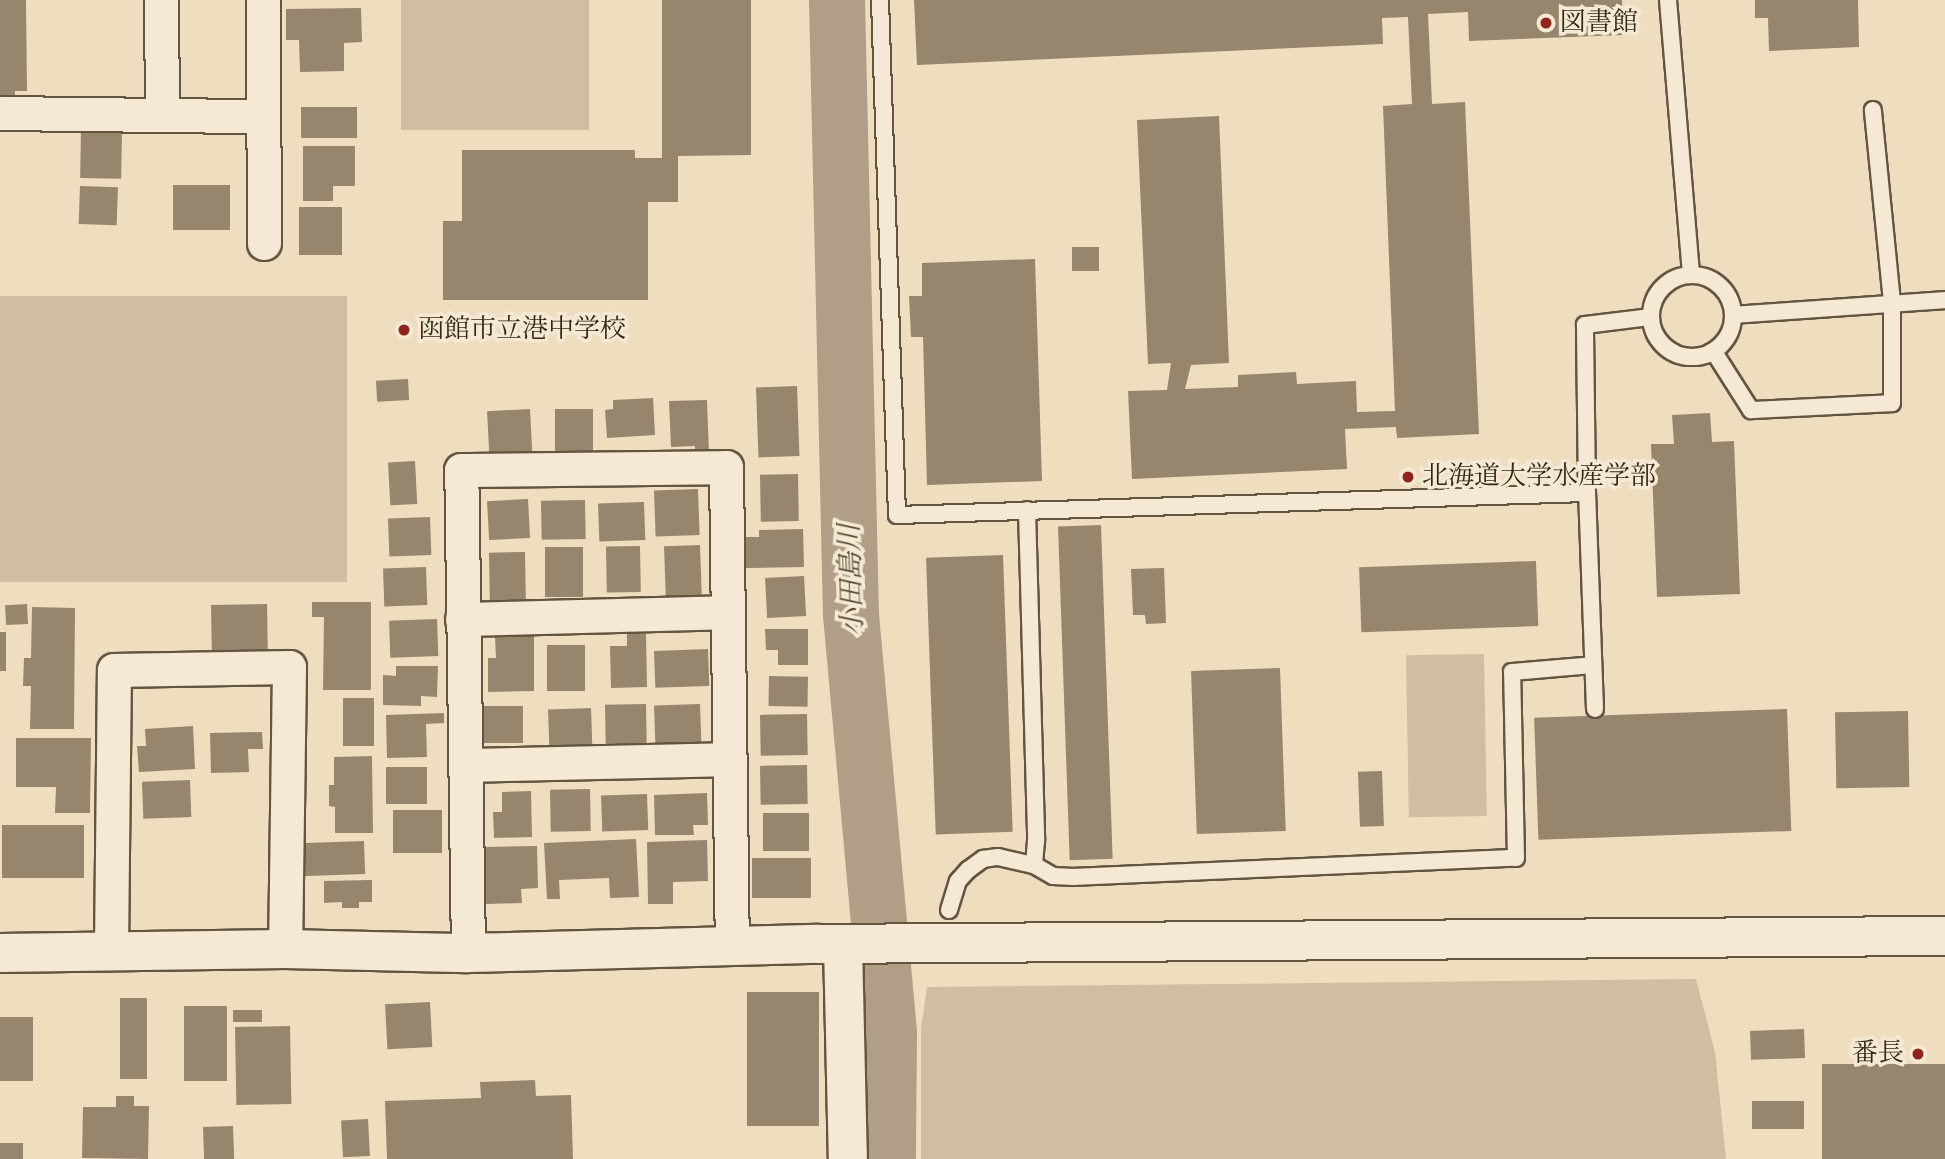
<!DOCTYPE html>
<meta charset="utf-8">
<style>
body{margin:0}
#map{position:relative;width:1945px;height:1159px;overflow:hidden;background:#efddbf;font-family:"IM FELL DW Pica","Noto Serif JP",serif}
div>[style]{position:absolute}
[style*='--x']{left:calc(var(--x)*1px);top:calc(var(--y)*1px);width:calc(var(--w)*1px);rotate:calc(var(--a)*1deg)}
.green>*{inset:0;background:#cfbea2;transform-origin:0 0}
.river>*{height:56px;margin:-28px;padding:0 28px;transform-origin:28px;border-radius:28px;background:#b09f86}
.building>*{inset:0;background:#96866e;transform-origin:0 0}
.roads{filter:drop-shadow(2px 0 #645541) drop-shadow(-2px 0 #645541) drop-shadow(0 2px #645541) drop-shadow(0 -2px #645541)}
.lane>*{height:16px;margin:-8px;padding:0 8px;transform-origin:8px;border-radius:8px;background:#f5e9d5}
.lane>.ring{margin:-8px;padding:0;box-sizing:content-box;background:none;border:16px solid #f5e9d5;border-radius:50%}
.street>*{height:33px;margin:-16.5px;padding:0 16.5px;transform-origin:16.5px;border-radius:16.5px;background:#f5e9d5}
.secondary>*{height:38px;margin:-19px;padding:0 19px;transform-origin:19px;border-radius:19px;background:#f5e9d5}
.dots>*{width:19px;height:19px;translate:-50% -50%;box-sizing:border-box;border:4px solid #f5e9d5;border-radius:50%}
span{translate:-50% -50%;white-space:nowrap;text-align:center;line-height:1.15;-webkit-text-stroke:7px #f5e9d5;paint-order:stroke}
.poi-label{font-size:26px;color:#352817}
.left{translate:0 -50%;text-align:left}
.right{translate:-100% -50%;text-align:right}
.water-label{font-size:28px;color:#5a4c38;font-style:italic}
</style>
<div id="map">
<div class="green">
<i style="left:401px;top:0;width:188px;height:130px"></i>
<i style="left:347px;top:296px;width:286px;height:347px;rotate:90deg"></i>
<i style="left:1484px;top:654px;width:162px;height:78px;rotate:89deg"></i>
<i style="clip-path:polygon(1696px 979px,1715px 1052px,1726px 1159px,921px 1159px,921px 1029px,927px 987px)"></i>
</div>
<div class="river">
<i style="--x:837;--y:0;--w:615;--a:88.7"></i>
<i style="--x:851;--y:615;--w:421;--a:84.8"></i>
<i style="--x:889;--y:1034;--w:125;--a:90.5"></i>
</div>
<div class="building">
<i style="clip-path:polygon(0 0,26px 0,27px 91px,15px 91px,15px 102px,0 103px)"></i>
<i style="clip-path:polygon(662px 0,751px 0,751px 155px,678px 156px,678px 202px,648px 202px,648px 300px,443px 300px,443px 221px,462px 221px,462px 150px,635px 150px,635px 158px,662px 158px)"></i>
<i style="clip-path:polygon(914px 0,1622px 0,1624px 35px,1469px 41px,1468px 12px,1428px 14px,1432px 104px,1465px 102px,1479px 434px,1397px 438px,1396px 427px,1345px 429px,1347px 469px,1132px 479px,1128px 391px,1167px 390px,1171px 363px,1148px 364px,1137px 120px,1219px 116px,1229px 363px,1191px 365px,1185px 389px,1238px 387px,1238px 375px,1296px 372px,1297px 384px,1356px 381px,1357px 412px,1395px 411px,1383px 106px,1412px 104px,1408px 17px,1382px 18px,1383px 44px,917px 65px)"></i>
<i style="clip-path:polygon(1755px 0,1858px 0,1859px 47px,1769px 51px,1768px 18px,1755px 18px)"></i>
<i style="clip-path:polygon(361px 8px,362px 42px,344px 43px,344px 71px,300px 72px,299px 40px,286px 40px,286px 9px)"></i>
<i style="left:301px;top:107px;width:56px;height:31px"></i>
<i style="left:81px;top:129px;width:41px;height:49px;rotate:1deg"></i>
<i style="clip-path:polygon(303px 146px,355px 146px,355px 186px,333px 186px,333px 201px,303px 201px)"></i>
<i style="left:173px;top:185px;width:57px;height:45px"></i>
<i style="left:80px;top:186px;width:38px;height:38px;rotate:2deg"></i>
<i style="left:299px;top:207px;width:43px;height:48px"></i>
<i style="left:1099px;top:247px;width:24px;height:27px;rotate:90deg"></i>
<i style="clip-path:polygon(1035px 259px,1042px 481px,927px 485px,923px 337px,911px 337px,909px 296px,922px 296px,922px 263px)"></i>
<i style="left:408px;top:379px;width:21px;height:32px;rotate:87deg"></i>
<i style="left:797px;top:386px;width:70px;height:41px;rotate:88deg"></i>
<i style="clip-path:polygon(653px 398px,655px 435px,607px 438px,605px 410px,613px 409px,613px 400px)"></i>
<i style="clip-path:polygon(707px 400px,709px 454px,695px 454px,695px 446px,671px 447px,669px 401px)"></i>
<i style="left:530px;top:409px;width:42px;height:43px;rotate:87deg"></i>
<i style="left:555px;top:409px;width:38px;height:43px"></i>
<i style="clip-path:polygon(1710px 413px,1712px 442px,1734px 441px,1740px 594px,1657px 597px,1651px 444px,1674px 444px,1672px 415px)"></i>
<i style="left:415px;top:461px;width:43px;height:27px;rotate:87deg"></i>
<i style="left:798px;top:474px;width:47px;height:38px;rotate:89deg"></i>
<i style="left:698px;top:489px;width:46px;height:44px;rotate:88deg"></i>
<i style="left:528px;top:499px;width:39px;height:41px;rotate:87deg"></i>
<i style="left:585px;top:500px;width:39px;height:44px;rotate:89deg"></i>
<i style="left:644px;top:502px;width:38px;height:46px;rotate:88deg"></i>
<i style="left:430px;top:517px;width:38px;height:42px;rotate:88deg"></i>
<i style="left:1101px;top:525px;width:334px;height:43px;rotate:88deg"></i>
<i style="clip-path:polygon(803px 529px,804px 567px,745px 568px,744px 537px,759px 537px,759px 530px)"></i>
<i style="left:700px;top:545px;width:54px;height:36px;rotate:88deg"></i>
<i style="left:640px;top:546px;width:46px;height:34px;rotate:89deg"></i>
<i style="left:583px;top:547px;width:50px;height:38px;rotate:90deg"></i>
<i style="left:525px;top:552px;width:48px;height:36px;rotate:89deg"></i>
<i style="left:1003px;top:555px;width:277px;height:77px;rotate:88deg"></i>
<i style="left:1536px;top:561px;width:65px;height:177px;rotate:88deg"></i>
<i style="left:426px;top:567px;width:38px;height:43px;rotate:88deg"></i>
<i style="clip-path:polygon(1164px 568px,1166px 623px,1146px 624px,1145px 615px,1133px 615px,1131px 569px)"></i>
<i style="left:804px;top:576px;width:40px;height:39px;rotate:87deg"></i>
<i style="clip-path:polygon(312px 602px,371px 602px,371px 690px,323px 690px,324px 617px,312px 617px)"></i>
<i style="left:27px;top:604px;width:20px;height:22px;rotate:87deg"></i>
<i style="left:267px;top:604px;width:47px;height:56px;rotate:89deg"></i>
<i style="clip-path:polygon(32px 607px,75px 608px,74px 729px,30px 729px,31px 686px,23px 686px,24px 658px,31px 658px)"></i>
<i style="left:437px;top:619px;width:37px;height:48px;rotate:88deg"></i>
<i style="clip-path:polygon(765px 629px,808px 629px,808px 665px,778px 665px,778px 650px,766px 650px)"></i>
<i style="left:0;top:632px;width:6px;height:39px"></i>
<i style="clip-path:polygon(627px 634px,646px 634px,647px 687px,611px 688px,610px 646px,627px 646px)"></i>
<i style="clip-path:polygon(495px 636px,534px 636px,534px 691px,488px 692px,488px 658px,496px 658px)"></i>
<i style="left:547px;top:645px;width:38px;height:46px"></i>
<i style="left:708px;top:649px;width:37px;height:54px;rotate:88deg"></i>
<i style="clip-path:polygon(396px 666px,438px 666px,437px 697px,421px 696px,421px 706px,383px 705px,383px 675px,396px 676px)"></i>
<i style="left:1280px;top:668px;width:163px;height:89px;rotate:88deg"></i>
<i style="left:769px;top:676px;width:39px;height:30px;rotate:1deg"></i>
<i style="left:374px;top:698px;width:48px;height:31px;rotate:90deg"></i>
<i style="left:646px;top:704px;width:39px;height:41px;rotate:89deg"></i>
<i style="left:700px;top:704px;width:38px;height:46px;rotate:88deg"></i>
<i style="left:483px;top:706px;width:40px;height:37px"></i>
<i style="left:591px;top:708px;width:36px;height:43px;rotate:88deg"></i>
<i style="left:1787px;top:709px;width:122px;height:253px;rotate:88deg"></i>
<i style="left:1908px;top:711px;width:76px;height:73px;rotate:89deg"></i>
<i style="clip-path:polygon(444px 713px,444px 723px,426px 724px,427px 757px,387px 758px,386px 715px)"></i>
<i style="left:807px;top:714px;width:41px;height:47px;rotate:89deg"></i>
<i style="clip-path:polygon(193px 726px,195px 769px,139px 772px,137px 746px,146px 746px,145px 729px)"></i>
<i style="clip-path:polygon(262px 732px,263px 749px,248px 749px,249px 772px,211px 773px,210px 733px)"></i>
<i style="clip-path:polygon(16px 738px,91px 738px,90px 813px,55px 813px,56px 787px,16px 787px)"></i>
<i style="clip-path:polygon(372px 756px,373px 833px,335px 833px,335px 807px,329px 806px,329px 785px,334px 785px,334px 757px)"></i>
<i style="left:807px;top:765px;width:39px;height:47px;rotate:89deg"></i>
<i style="left:386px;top:767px;width:41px;height:37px"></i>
<i style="left:1382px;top:771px;width:55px;height:24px;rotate:88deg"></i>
<i style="left:190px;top:780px;width:37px;height:48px;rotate:88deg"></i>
<i style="left:590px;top:789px;width:42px;height:40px;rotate:89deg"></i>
<i style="clip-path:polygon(531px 791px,532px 837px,494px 838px,493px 812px,502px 812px,502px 792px)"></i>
<i style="clip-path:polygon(707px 793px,708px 825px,693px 825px,694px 835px,655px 835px,654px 795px)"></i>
<i style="left:647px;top:794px;width:36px;height:46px;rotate:88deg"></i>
<i style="left:442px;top:810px;width:43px;height:49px;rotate:90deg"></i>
<i style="left:809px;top:813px;width:38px;height:46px;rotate:90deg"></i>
<i style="left:84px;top:825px;width:53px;height:82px;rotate:90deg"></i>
<i style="clip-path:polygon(636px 839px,639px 897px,610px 898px,609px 878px,559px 880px,560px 899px,547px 899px,544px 843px)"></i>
<i style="clip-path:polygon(707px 840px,708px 881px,673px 882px,673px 904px,648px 904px,647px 842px)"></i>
<i style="left:364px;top:841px;width:33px;height:65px;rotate:88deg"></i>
<i style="clip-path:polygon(537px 846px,538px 888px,521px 889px,522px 903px,486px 904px,485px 847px)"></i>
<i style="left:752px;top:858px;width:59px;height:40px"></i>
<i style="clip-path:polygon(372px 880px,372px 902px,359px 902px,359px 908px,342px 908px,342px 902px,324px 903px,324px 881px)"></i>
<i style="left:819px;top:992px;width:134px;height:72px;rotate:90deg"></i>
<i style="left:120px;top:998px;width:27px;height:81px"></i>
<i style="left:430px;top:1002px;width:45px;height:45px;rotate:87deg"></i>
<i style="left:227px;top:1006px;width:75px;height:43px;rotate:90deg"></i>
<i style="left:262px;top:1010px;width:12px;height:29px;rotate:90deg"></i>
<i style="left:0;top:1017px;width:33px;height:64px"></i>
<i style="left:290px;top:1026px;width:78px;height:55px;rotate:89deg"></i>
<i style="left:1804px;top:1029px;width:29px;height:54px;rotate:88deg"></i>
<i style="left:1945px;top:1064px;width:95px;height:123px;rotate:90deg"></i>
<i style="clip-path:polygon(535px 1080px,536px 1096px,571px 1095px,573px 1159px,387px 1159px,385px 1101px,481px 1098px,480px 1082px)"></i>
<i style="clip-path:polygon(116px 1096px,134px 1096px,134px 1106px,149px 1106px,148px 1159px,82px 1158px,83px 1107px,116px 1107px)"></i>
<i style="left:1804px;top:1101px;width:28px;height:52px;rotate:90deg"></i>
<i style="left:368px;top:1119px;width:37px;height:27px;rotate:87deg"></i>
<i style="left:233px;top:1126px;width:33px;height:30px;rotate:88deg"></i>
<i style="left:0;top:1143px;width:23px;height:16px"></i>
</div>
<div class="roads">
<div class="lane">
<i style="--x:880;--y:0;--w:515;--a:88.11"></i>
<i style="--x:897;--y:515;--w:690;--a:-1.83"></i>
<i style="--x:1668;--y:0;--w:276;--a:85.2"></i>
<i class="ring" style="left:1651px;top:275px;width:66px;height:66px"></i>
<i style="--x:1733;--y:315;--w:213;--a:-4"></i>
<i style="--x:1714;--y:352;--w:69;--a:57.5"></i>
<i style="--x:1751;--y:410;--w:141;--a:-2.8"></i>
<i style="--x:1892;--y:403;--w:101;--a:-90"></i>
<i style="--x:1892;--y:302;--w:193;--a:-95.7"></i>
<i style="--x:1027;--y:510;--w:331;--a:88.4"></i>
<i style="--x:1036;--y:841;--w:24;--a:95"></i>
<i style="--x:1595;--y:709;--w:216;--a:-92.1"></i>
<i style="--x:1587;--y:493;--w:168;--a:-90.7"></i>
<i style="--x:1585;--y:325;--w:65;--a:-7"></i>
<i style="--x:949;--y:910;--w:30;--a:-73"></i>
<i style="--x:958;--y:881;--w:15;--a:-48"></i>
<i style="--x:968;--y:870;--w:19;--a:-36"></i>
<i style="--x:983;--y:859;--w:15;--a:-8"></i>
<i style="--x:998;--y:857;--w:37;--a:13"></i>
<i style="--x:1034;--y:865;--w:22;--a:30"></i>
<i style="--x:1053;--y:876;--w:21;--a:3"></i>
<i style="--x:1074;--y:877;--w:442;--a:-2.5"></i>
<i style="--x:1516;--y:858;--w:186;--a:-91.2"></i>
<i style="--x:1512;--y:672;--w:81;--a:-4.9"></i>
</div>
<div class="street">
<i style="--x:161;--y:0;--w:115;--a:89.5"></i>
<i style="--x:263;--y:0;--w:243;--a:89.8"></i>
<i style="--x:0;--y:113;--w:263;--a:0.7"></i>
<i style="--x:462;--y:619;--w:265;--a:-1.5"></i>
<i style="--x:466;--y:765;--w:264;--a:-1.3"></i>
<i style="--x:111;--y:950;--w:280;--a:-89.4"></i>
<i style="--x:114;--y:670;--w:175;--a:-1"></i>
<i style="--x:289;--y:667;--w:282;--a:90.8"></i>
<i style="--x:468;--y:953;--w:483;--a:-90.8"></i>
<i style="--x:461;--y:470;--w:265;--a:-0.6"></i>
<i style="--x:726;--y:467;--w:481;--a:89.3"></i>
</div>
<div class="secondary">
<i style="--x:843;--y:945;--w:214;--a:88.7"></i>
<i style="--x:0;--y:953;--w:285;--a:-0.8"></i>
<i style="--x:285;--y:949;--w:183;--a:1.3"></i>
<i style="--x:468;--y:953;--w:350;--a:-1.5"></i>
<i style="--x:818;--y:944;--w:1127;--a:-0.41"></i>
</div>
</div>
<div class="dots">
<i style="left:1546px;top:23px;background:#8f2418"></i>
<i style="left:404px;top:330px;background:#8f2418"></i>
<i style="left:1408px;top:477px;background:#8f2418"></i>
<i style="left:1918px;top:1054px;background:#8f2418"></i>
</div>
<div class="poi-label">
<span class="left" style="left:1560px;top:23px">図書館</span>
<span class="left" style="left:418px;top:330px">函館市立港中学校</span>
<span class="left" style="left:1422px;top:477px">北海道大学水産学部</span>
<span class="right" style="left:1904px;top:1054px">番長</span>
</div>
<div class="water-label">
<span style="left:852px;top:580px;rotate:-92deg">小田島川</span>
</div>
</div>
